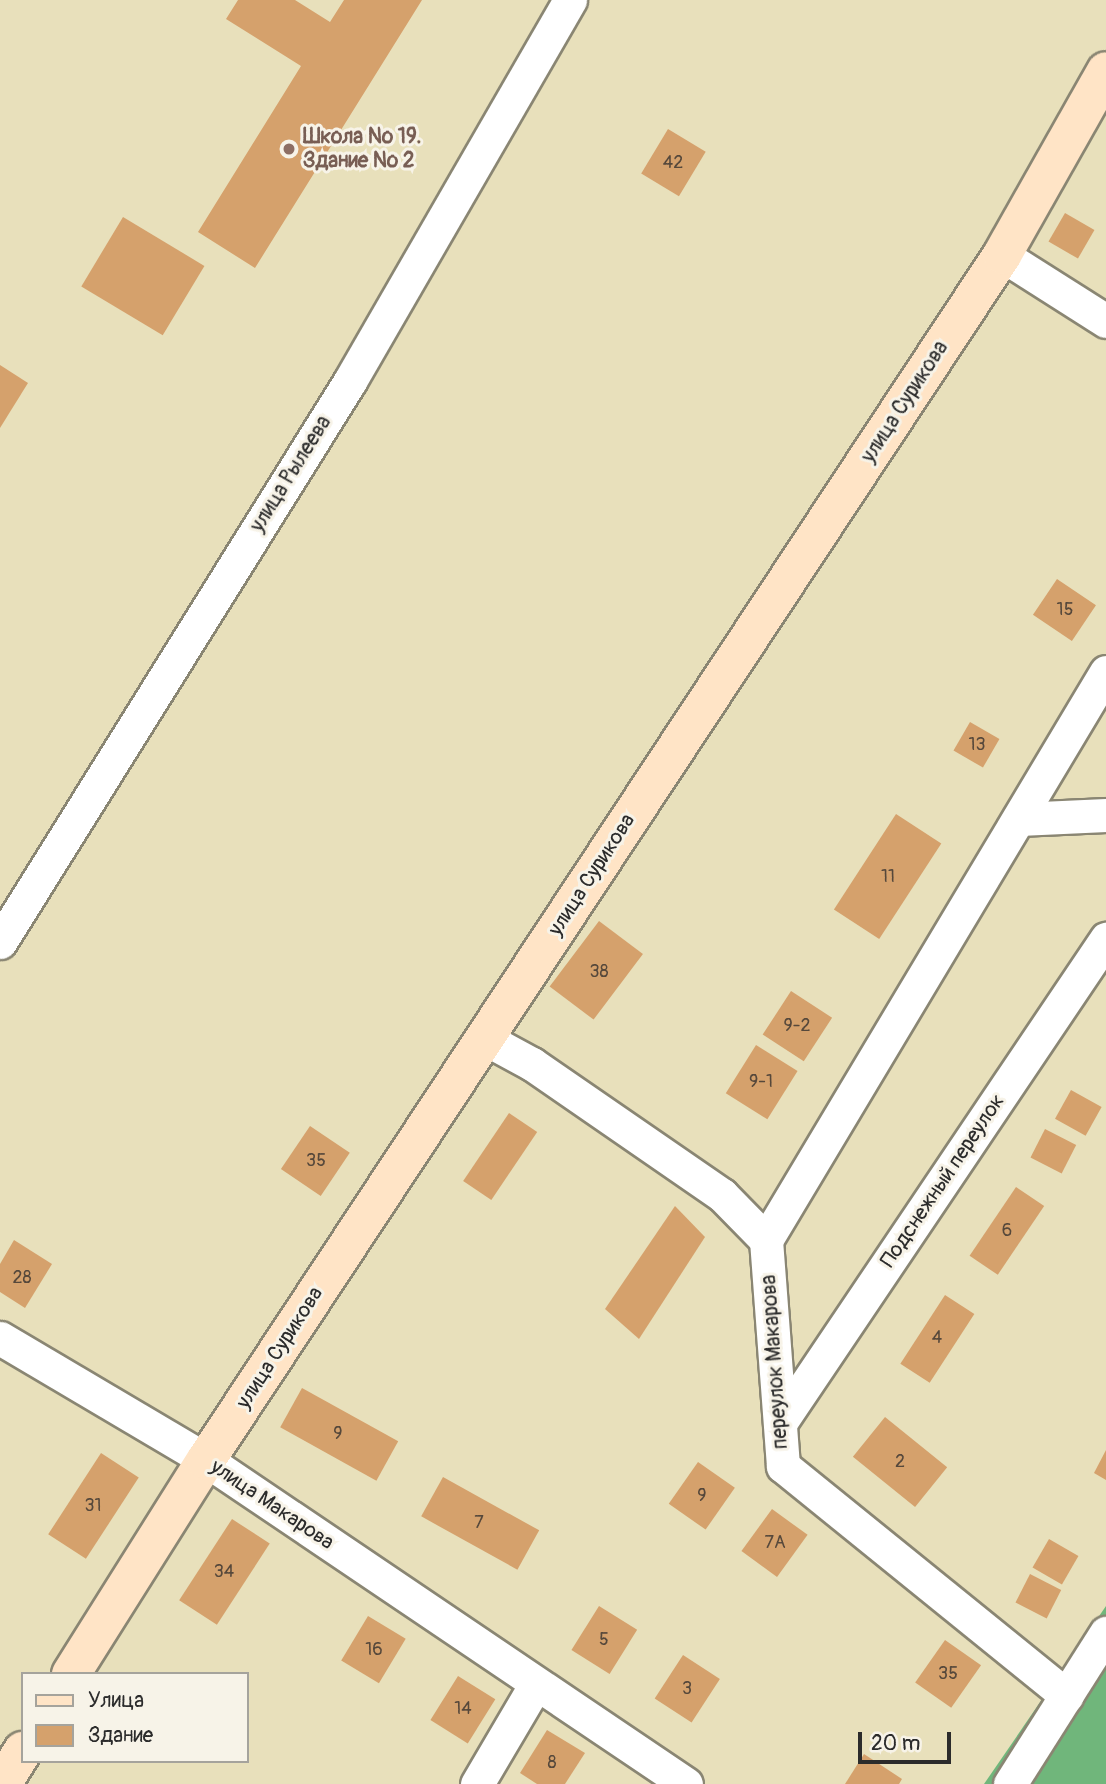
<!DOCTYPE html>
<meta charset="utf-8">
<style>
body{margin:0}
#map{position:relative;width:1106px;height:1784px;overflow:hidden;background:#e8e0bb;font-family:Pangolin,sans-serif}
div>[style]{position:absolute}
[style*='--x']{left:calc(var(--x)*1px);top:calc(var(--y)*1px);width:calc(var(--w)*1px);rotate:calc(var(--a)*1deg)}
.forest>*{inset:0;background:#70b67b}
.building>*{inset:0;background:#d5a16c;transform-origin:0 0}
.roads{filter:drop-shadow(2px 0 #8a8673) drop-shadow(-2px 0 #8a8673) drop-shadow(0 2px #8a8673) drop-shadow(0 -2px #8a8673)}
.minor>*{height:33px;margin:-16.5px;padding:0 16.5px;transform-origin:16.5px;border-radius:16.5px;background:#fff}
.secondary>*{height:38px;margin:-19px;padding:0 19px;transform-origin:19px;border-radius:19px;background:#ffe4c6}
.dots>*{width:19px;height:19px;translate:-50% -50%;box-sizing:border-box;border:4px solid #f7f3e8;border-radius:50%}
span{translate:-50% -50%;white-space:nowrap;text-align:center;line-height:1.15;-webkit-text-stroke:6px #f7f3e8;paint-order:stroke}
.number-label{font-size:18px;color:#56483b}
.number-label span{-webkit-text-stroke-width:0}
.education-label{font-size:21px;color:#785e54;font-weight:700}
.left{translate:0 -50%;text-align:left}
.street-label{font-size:21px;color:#2b2b2b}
.legend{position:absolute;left:21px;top:1672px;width:228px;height:91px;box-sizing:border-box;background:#f7f3e8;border:2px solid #a5a39c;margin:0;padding:9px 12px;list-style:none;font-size:21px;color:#2b2b2b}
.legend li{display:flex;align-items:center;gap:14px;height:35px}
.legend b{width:35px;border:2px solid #a5a39c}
.scale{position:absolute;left:858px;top:1732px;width:93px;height:32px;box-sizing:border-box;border:4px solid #2b2b2b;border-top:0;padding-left:9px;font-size:21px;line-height:24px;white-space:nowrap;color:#2b2b2b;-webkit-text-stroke:5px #f7f3e8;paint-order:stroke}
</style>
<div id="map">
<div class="forest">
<i style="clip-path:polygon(1106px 1606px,1106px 1784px,984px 1784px)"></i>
</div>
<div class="building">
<i style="clip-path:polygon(238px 0,295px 0,330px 22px,344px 0,422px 0,255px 268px,198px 232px,301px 66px,226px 19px)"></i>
<i style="left:668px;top:129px;width:44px;height:52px;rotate:31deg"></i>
<i style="left:1065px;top:213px;width:34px;height:33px;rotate:30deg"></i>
<i style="left:123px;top:217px;width:95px;height:81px;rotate:31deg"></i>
<i style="clip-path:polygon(0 365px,28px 383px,0 428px)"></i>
<i style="left:1057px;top:579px;width:47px;height:43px;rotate:34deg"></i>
<i style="left:970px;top:722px;width:34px;height:33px;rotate:30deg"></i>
<i style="left:896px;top:814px;width:54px;height:114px;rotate:33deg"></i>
<i style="left:599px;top:921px;width:55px;height:82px;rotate:37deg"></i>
<i style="left:791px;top:991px;width:49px;height:52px;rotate:33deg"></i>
<i style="left:756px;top:1045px;width:49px;height:57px;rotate:32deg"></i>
<i style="left:1071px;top:1090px;width:35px;height:33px;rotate:29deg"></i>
<i style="left:509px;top:1113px;width:34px;height:82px;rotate:34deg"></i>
<i style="left:310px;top:1126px;width:48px;height:52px;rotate:34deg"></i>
<i style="left:1045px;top:1129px;width:35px;height:32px;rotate:27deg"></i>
<i style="left:1016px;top:1187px;width:34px;height:83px;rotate:34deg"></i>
<i style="clip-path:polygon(675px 1206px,705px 1237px,639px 1339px,605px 1309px)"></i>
<i style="clip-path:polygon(14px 1240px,52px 1264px,25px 1308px,0 1292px,0 1264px)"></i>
<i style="left:945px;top:1295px;width:35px;height:82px;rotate:33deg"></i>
<i style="left:302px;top:1388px;width:110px;height:45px;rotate:29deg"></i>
<i style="left:885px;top:1417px;width:80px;height:51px;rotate:39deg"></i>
<i style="clip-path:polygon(1106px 1450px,1106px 1480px,1094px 1473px)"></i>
<i style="left:101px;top:1453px;width:45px;height:97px;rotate:33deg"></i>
<i style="left:698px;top:1462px;width:45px;height:51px;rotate:35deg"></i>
<i style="left:443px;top:1477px;width:110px;height:45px;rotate:29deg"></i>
<i style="left:772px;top:1509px;width:44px;height:52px;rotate:36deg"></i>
<i style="left:232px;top:1519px;width:45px;height:97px;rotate:33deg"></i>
<i style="left:1049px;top:1539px;width:34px;height:33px;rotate:30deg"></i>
<i style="left:1030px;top:1574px;width:35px;height:32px;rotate:27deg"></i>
<i style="left:599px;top:1606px;width:45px;height:52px;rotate:32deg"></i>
<i style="left:368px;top:1616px;width:44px;height:52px;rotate:31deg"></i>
<i style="left:945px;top:1640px;width:44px;height:52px;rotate:35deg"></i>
<i style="left:683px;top:1655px;width:44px;height:52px;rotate:33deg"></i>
<i style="left:458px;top:1676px;width:44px;height:52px;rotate:32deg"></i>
<i style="clip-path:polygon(547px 1730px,585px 1753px,565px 1784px,537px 1784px,520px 1773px)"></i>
<i style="clip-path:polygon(864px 1754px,902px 1779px,899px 1784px,845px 1784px)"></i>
</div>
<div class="roads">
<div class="minor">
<i style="--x:1002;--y:255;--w:123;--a:32.4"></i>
<i style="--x:1019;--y:819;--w:87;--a:-2.6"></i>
<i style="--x:0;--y:942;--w:661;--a:-58.04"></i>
<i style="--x:350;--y:381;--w:440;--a:-60"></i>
<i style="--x:484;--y:1038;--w:55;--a:28.4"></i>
<i style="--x:532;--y:1064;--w:231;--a:34.6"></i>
<i style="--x:722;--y:1195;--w:63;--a:45.6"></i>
<i style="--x:766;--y:1240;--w:227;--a:85.7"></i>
<i style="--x:783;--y:1466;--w:365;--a:39"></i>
<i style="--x:766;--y:1240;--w:662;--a:-59.1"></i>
<i style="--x:0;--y:1338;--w:239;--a:30.6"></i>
<i style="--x:206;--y:1460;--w:579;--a:34.02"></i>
<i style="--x:780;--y:1423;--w:584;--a:-56.04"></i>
<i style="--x:477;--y:1784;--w:116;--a:-59.5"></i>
<i style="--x:1010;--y:1784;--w:179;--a:-57.6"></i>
</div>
<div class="secondary">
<i style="--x:71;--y:1674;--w:253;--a:-57.8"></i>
<i style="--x:206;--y:1460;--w:1444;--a:-56.55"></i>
<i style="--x:1002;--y:255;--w:211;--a:-60.5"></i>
<i style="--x:2;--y:1784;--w:39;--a:-58"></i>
</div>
</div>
<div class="dots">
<i style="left:289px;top:149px;background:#8d6e63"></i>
</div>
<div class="number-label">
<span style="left:673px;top:163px">42</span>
<span style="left:1065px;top:610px">15</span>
<span style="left:977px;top:745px">13</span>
<span style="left:888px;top:877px">11</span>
<span style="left:599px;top:972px">38</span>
<span style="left:797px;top:1026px">9-2</span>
<span style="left:761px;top:1082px">9-1</span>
<span style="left:316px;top:1161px">35</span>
<span style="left:1007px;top:1231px">6</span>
<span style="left:22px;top:1278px">28</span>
<span style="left:937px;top:1338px">4</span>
<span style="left:338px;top:1434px">9</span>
<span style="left:900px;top:1462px">2</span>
<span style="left:702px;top:1496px">9</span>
<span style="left:93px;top:1506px">31</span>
<span style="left:479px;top:1523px">7</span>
<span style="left:775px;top:1543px">7А</span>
<span style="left:224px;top:1572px">34</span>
<span style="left:604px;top:1640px">5</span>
<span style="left:374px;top:1650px">16</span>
<span style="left:948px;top:1674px">35</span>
<span style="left:687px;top:1689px">3</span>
<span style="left:463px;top:1709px">14</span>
<span style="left:552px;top:1763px">8</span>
</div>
<div class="education-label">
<span class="left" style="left:303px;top:149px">Школа № 19.<br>Здание № 2</span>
</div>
<div class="street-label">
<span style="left:905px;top:402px;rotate:-57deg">улица Сурикова</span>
<span style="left:291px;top:474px;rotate:-58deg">улица Рылеева</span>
<span style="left:592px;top:875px;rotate:-57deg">улица Сурикова</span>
<span style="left:943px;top:1181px;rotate:-56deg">Подснежный переулок</span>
<span style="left:280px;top:1348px;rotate:-57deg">улица Сурикова</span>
<span style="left:775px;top:1362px;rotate:-94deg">переулок Макарова</span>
<span style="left:272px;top:1505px;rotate:34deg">улица Макарова</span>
</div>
<ul class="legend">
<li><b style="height:9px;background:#ffe4c6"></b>Улица</li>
<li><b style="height:19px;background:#d5a16c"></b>Здание</li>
</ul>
<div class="scale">20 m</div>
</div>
